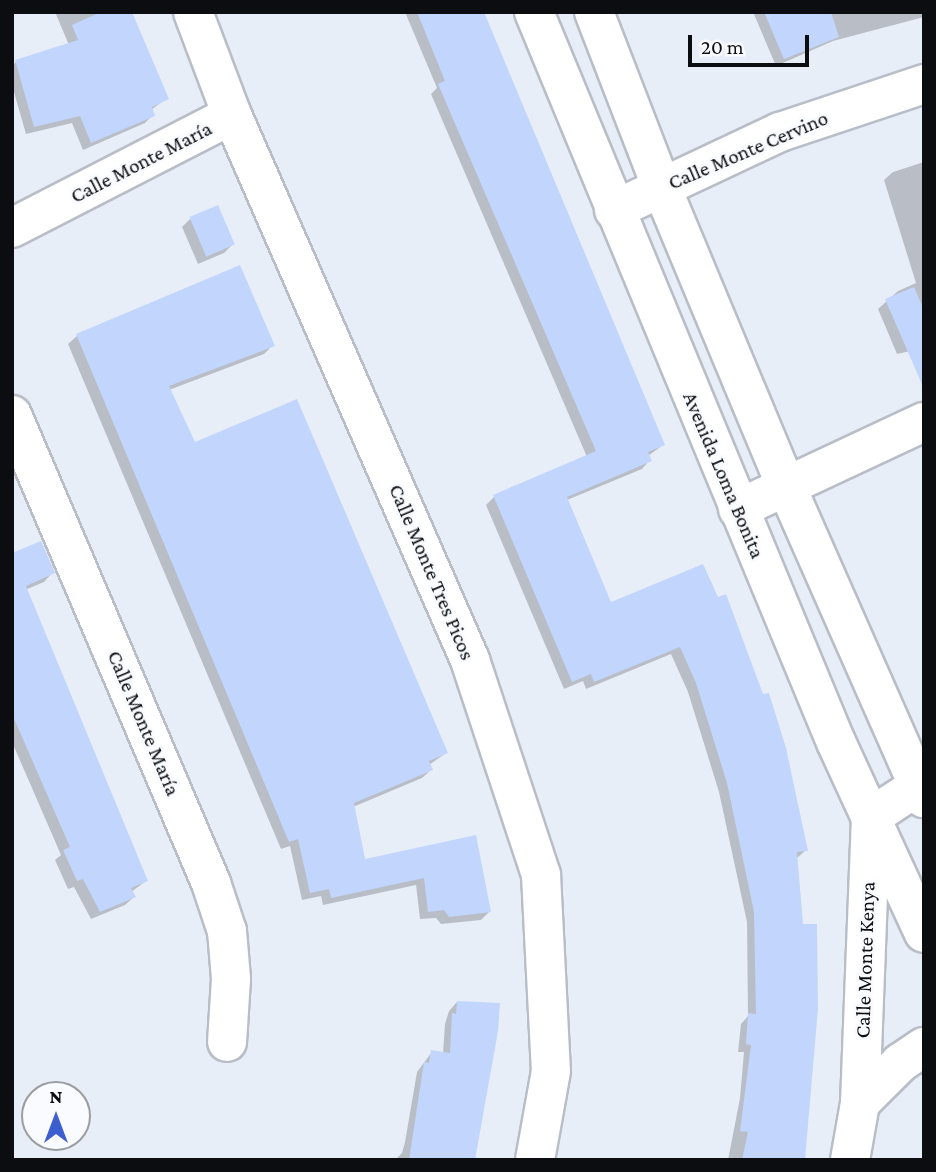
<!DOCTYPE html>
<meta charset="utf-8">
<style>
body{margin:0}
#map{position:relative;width:936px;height:1172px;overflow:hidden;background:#e8eef8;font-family:"Crimson Pro",serif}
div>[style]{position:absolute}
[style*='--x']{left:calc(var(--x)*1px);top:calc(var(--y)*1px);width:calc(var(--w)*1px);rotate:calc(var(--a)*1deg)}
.shadow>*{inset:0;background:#0003}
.building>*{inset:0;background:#c1d5fd;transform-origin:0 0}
.roads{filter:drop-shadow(2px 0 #b8bdc7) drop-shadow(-2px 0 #b8bdc7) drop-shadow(0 2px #b8bdc7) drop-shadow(0 -2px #b8bdc7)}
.street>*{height:38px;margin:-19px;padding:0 19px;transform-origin:19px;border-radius:19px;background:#fff}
.secondary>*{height:38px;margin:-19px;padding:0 19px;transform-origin:19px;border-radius:19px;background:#fff}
span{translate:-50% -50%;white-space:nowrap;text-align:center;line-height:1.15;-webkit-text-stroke:6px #f9fbff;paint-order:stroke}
.street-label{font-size:21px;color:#0c0d11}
.frame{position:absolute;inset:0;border:14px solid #0c0d11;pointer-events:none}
.north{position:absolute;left:21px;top:1081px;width:70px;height:70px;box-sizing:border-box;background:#f9fbff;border:2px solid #9a9ca0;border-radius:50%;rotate:0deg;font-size:19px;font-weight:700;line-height:28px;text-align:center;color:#0c0d11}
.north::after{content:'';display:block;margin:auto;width:24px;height:32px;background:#3c5ecf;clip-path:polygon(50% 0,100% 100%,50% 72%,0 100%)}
.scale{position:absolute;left:688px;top:35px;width:121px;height:32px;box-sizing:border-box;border:4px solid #0c0d11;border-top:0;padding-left:9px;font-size:21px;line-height:24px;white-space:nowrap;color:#0c0d11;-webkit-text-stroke:5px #f9fbff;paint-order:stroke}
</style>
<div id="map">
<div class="shadow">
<i style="clip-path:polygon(55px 12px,131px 12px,167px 98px,151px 110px,153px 115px,145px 123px,83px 150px,72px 123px,26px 134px,12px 85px,12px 66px,16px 62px,69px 45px)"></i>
<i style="clip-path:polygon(405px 12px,481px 12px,663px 445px,648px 456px,650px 460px,642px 469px,567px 500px,610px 605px,702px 566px,806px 850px,796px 859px,801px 1160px,728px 1160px,740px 1098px,744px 1052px,738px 1052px,741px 1024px,748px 1016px,747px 922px,719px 792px,688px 692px,671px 654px,586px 689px,583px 681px,564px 689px,486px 505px,494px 497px,587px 457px,431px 94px,437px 88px)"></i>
<i style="clip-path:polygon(753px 12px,924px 12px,924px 17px,833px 41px,776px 66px)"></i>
<i style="clip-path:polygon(924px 162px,924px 348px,897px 354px,878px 309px,898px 291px,916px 283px,884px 180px,893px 172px)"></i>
<i style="clip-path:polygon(190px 219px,232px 245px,224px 253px,198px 264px,182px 227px)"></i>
<i style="clip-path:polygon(77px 336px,273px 345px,264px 354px,169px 390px,194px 445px,446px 753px,429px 765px,431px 770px,422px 778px,353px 807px,364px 861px,475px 838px,489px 912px,481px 920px,441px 924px,436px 918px,420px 919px,416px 885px,323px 905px,321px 896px,302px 900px,290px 846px,281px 849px,68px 344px)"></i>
<i style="clip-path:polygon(12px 556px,52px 573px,44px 582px,25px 590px,146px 881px,131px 892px,134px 897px,125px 905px,91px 919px,74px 887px,68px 889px,55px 860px,61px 855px,12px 742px)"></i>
<i style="clip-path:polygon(457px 1002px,473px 1160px,395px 1160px,402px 1153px,405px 1142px,417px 1072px,432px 1052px,443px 1053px,445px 1024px,449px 1011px)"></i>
</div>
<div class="building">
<i style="clip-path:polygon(101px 12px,132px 12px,169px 99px,152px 107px,155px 116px,91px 143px,80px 116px,34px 127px,15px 60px,78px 40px,72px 25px)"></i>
<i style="clip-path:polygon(417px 12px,484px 12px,665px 445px,648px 452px,652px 461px,567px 497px,611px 602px,703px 564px,718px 597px,726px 594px,763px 694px,769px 693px,786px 748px,808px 851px,797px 852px,803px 924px,817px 924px,818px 1008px,805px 1160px,742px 1160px,748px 1132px,740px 1131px,751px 1045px,746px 1044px,748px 1013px,756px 1014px,754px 912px,727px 783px,696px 683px,680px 647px,594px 682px,591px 674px,572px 682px,493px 495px,596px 451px,438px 84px,445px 81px)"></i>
<i style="clip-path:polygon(764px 12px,831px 12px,839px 37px,784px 59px)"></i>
<i style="left:218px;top:205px;width:43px;height:31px;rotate:67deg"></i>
<i style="clip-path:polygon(240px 265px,275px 346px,169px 386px,195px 442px,297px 399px,448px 753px,429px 761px,433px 770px,354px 803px,365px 859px,476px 835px,491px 912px,449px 917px,444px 910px,428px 912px,424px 878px,331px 898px,329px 889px,310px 893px,298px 839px,289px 842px,76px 334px)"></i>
<i style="clip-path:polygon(914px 287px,924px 310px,924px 389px,885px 299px)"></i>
<i style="clip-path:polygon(41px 541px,55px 573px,26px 586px,148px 881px,131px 888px,136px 897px,100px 912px,83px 879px,77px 881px,63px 850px,70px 847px,12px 714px,12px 553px)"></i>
<i style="clip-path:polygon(457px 1001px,500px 1003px,498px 1031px,475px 1160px,409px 1160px,424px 1062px,429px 1063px,431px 1050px,450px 1053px,452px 1013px,456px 1014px)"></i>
</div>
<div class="roads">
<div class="street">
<i style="--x:193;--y:12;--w:110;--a:69.3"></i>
<i style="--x:232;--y:115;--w:595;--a:66.41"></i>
<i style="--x:470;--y:660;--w:226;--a:71.7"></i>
<i style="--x:541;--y:875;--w:196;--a:87.1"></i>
<i style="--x:551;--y:1071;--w:90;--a:100.2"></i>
<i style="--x:614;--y:210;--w:183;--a:-25.2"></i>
<i style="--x:780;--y:132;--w:152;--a:-18.4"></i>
<i style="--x:12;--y:228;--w:247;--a:-27.2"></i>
<i style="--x:12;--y:415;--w:509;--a:66.96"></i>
<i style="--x:211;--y:883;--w:51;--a:71.6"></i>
<i style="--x:227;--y:931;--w:48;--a:85.2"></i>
<i style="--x:231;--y:979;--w:63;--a:93.6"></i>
<i style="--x:738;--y:509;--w:205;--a:-25.1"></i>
<i style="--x:860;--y:1103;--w:57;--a:-45"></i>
<i style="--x:900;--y:1063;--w:29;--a:-34"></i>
<i style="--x:850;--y:1160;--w:58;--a:-80"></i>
<i style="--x:860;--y:1103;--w:286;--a:-87.8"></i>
<i style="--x:871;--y:817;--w:64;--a:-33.4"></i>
</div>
<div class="secondary">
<i style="--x:534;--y:12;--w:790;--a:67.53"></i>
<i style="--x:836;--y:742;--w:210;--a:65.3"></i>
<i style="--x:594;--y:12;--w:186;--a:68.9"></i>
<i style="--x:661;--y:186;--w:327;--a:67.4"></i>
<i style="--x:787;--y:488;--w:339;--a:66.2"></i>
</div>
</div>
<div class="street-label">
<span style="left:748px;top:150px;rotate:-23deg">Calle Monte Cervino</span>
<span style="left:141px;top:162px;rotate:-27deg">Calle Monte María</span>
<span style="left:724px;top:475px;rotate:67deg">Avenida Loma Bonita</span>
<span style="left:432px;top:572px;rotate:67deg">Calle Monte Tres Picos</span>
<span style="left:144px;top:723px;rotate:67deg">Calle Monte María</span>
<span style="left:865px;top:960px;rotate:-88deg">Calle Monte Kenya</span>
</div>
<div class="frame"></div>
<div class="north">N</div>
<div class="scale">20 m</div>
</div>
